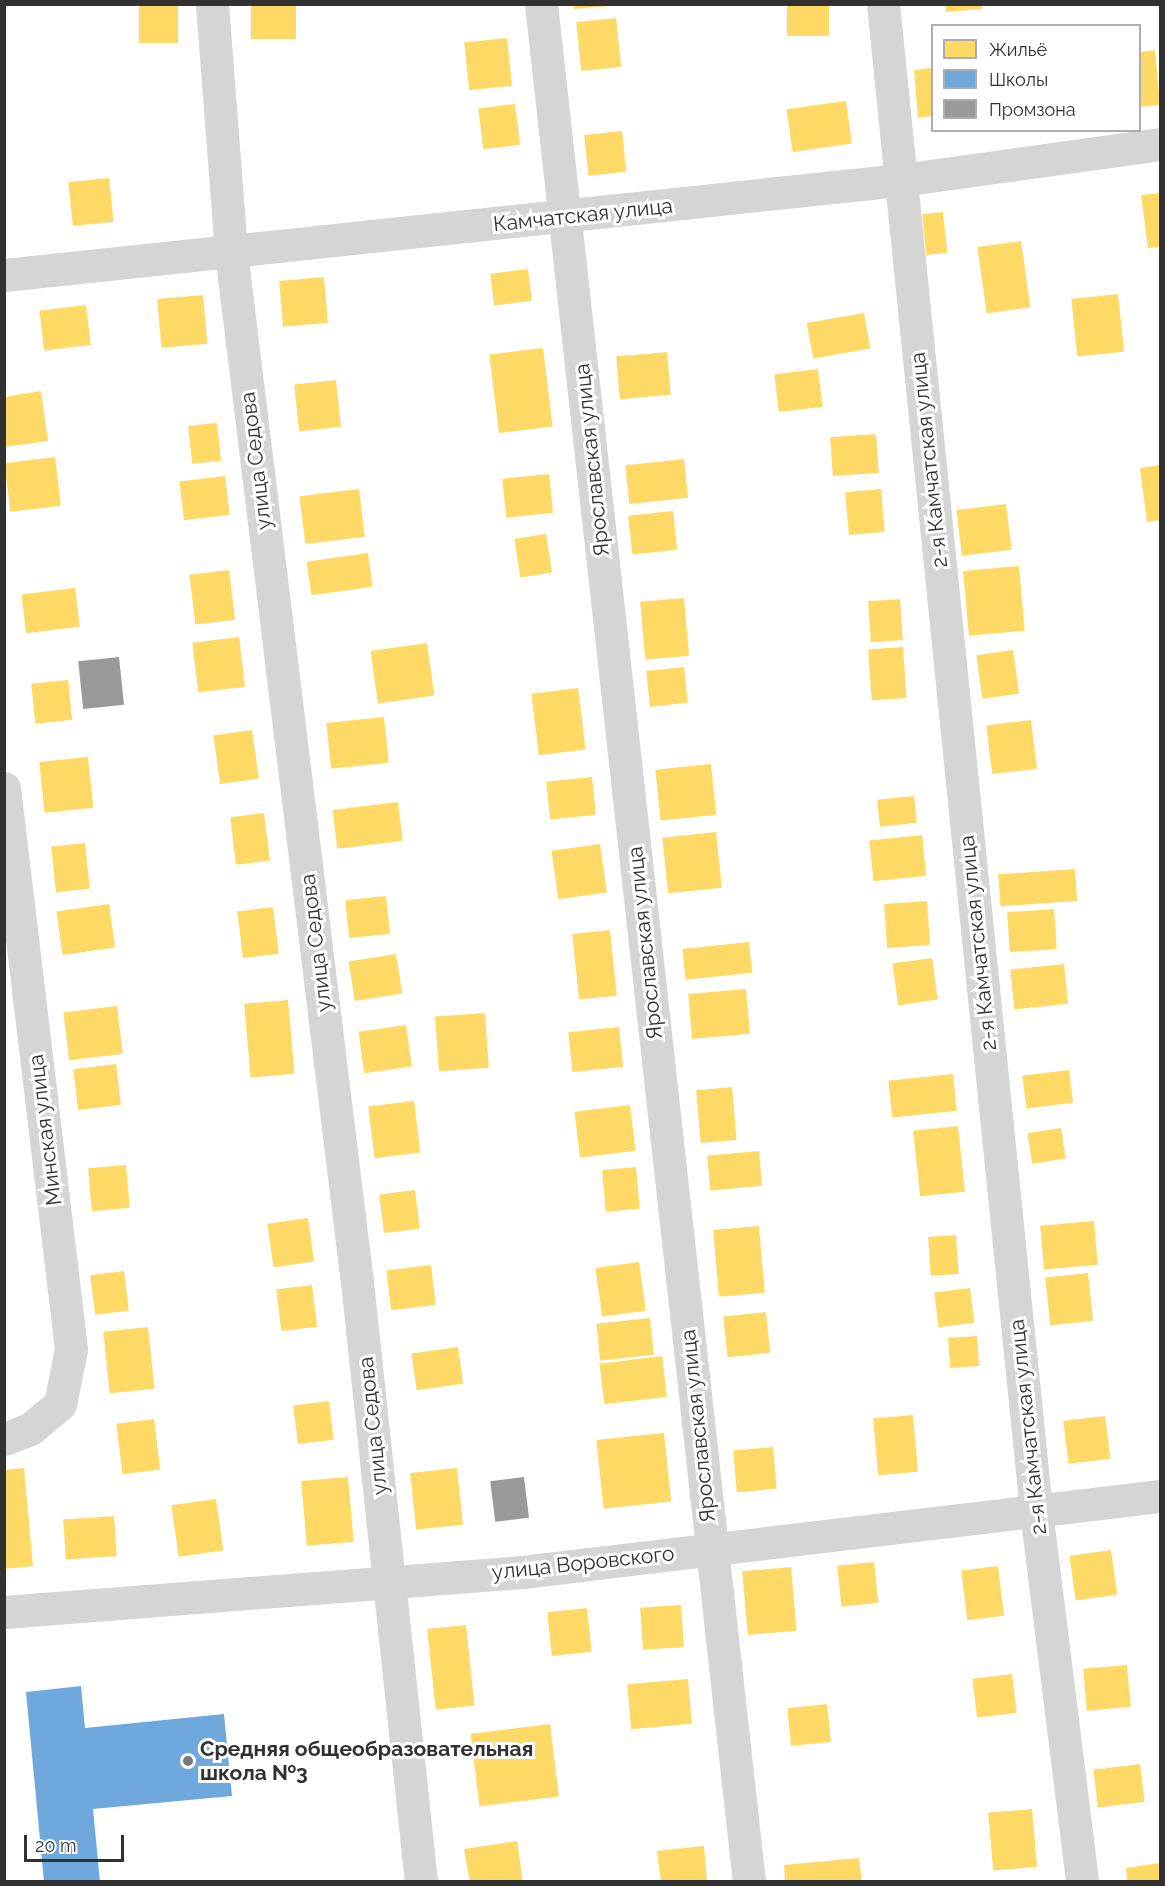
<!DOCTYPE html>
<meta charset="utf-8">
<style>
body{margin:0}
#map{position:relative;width:1165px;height:1886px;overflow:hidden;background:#fff;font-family:Raleway,sans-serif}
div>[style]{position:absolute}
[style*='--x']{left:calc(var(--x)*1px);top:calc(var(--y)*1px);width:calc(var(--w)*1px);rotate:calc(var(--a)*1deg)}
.homes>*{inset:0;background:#ffd966;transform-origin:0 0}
.schools>*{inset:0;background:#6fa8dc}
.industry>*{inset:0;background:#999;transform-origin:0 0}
.minor>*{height:33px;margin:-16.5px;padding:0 16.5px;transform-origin:16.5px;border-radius:16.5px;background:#d5d5d5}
.dots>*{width:16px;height:16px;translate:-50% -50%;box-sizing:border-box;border:3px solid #fff;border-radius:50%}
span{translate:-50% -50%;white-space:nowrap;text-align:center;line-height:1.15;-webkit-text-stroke:6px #fff;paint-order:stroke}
.street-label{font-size:21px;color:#313131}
.poi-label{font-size:21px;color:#313131;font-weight:700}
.left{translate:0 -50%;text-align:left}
.frame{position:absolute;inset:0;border:6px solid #313131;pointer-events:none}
.legend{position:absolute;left:931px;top:24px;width:210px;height:108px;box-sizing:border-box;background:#fff;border:2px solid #adadad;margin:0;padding:8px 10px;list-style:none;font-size:18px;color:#313131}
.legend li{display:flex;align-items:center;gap:12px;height:30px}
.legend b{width:30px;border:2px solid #adadad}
.scale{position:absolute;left:24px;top:1835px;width:100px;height:27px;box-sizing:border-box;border:3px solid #313131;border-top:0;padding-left:8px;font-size:18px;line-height:21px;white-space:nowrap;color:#313131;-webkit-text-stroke:4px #fff;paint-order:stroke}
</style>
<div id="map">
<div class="homes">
<i style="left:139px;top:4px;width:39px;height:39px"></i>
<i style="left:251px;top:4px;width:45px;height:35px"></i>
<i style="clip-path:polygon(574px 4px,609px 4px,609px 6px,574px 9px)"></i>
<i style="left:787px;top:4px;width:42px;height:32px"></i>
<i style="clip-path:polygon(945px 4px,982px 4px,982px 9px,946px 12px)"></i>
<i style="left:616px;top:18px;width:49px;height:40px;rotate:84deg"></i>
<i style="left:507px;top:38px;width:48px;height:43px;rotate:84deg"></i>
<i style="clip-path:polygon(1155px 50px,1160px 105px,1140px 107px,1140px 52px)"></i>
<i style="clip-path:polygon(932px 68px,932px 116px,918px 118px,914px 70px)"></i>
<i style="left:846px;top:101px;width:43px;height:60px;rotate:82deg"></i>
<i style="left:515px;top:104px;width:41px;height:37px;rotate:83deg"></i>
<i style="left:622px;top:131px;width:41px;height:38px;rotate:84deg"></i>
<i style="left:109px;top:178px;width:44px;height:41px;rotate:84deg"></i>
<i style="clip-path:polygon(1160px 193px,1160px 247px,1148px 248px,1141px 195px)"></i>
<i style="left:943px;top:212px;width:41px;height:21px;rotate:84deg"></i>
<i style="left:1021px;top:241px;width:67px;height:44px;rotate:82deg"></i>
<i style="left:528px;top:269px;width:32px;height:38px;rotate:83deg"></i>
<i style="left:324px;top:277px;width:46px;height:45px;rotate:85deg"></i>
<i style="left:1118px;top:294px;width:58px;height:47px;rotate:84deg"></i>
<i style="left:203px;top:295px;width:49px;height:46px;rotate:85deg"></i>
<i style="left:86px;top:305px;width:40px;height:47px;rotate:83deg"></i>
<i style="left:864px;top:313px;width:36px;height:58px;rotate:80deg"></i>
<i style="left:543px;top:348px;width:79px;height:54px;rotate:83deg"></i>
<i style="left:667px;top:352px;width:43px;height:51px;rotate:85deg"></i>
<i style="left:818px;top:369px;width:38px;height:44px;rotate:83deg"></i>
<i style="left:336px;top:380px;width:47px;height:42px;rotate:84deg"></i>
<i style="clip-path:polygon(41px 391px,48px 441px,4px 447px,4px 397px)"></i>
<i style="left:217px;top:423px;width:38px;height:29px;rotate:84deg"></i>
<i style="left:876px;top:434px;width:39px;height:46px;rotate:86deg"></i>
<i style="left:55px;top:457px;width:49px;height:51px;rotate:83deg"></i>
<i style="left:684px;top:459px;width:39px;height:59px;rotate:84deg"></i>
<i style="clip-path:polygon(1160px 465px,1160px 520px,1147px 522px,1140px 468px)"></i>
<i style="left:549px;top:474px;width:39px;height:47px;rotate:84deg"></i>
<i style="left:225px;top:476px;width:39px;height:46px;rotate:83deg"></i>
<i style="left:359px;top:489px;width:48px;height:60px;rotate:83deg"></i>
<i style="left:881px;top:489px;width:43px;height:36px;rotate:85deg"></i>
<i style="left:1006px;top:504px;width:46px;height:50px;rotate:83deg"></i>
<i style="left:673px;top:511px;width:39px;height:45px;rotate:84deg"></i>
<i style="left:546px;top:534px;width:39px;height:32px;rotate:81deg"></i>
<i style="left:368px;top:553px;width:34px;height:62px;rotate:82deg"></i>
<i style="left:1019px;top:566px;width:65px;height:56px;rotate:85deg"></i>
<i style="left:229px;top:570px;width:50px;height:40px;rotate:83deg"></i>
<i style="left:75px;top:588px;width:39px;height:54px;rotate:83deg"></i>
<i style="left:684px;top:598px;width:58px;height:44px;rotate:85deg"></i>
<i style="left:900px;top:599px;width:41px;height:32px;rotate:86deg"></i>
<i style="left:239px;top:637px;width:50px;height:47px;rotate:83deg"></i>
<i style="left:427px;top:643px;width:53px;height:57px;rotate:82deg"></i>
<i style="left:903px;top:647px;width:51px;height:35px;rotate:86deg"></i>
<i style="left:1013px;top:650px;width:44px;height:37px;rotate:82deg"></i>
<i style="left:684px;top:667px;width:36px;height:38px;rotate:84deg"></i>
<i style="left:68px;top:680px;width:40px;height:37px;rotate:84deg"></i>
<i style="left:578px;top:688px;width:62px;height:47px;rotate:83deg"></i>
<i style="left:384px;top:717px;width:46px;height:58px;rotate:84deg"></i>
<i style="left:1031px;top:720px;width:49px;height:45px;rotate:83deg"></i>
<i style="left:252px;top:730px;width:49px;height:39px;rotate:82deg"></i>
<i style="left:88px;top:757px;width:51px;height:49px;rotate:84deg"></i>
<i style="left:711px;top:764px;width:51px;height:56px;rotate:84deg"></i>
<i style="left:592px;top:777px;width:38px;height:46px;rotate:84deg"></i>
<i style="left:914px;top:796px;width:27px;height:37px;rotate:84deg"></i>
<i style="left:398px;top:802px;width:39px;height:66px;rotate:83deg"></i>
<i style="left:264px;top:813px;width:48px;height:34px;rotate:83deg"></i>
<i style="left:716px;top:832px;width:56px;height:54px;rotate:84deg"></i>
<i style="left:922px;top:835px;width:41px;height:53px;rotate:84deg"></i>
<i style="left:85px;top:843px;width:46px;height:34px;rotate:84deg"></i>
<i style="left:600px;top:844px;width:49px;height:49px;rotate:82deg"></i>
<i style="left:1075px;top:869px;width:32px;height:77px;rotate:86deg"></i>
<i style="left:386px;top:896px;width:38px;height:41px;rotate:84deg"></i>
<i style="left:927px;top:901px;width:44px;height:43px;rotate:86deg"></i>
<i style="left:109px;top:904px;width:44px;height:53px;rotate:82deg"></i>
<i style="left:273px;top:907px;width:47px;height:36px;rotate:83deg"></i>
<i style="left:1054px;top:909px;width:40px;height:47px;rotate:86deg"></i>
<i style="left:610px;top:930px;width:66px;height:38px;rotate:84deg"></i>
<i style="left:749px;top:942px;width:31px;height:67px;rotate:84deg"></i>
<i style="left:396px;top:954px;width:40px;height:48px;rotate:81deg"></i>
<i style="left:932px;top:958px;width:42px;height:40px;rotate:82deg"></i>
<i style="left:1064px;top:964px;width:40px;height:54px;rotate:84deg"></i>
<i style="left:746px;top:989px;width:45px;height:58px;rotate:85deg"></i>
<i style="left:288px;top:1000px;width:74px;height:44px;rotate:85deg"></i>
<i style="left:117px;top:1006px;width:48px;height:54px;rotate:83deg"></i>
<i style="left:485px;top:1013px;width:55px;height:50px;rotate:86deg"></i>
<i style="left:406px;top:1025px;width:42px;height:48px;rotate:82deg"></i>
<i style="left:619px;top:1027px;width:40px;height:51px;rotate:84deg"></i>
<i style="left:116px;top:1064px;width:41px;height:43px;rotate:83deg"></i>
<i style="left:1069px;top:1070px;width:33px;height:47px;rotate:83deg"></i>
<i style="left:953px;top:1074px;width:37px;height:65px;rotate:84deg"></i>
<i style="left:732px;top:1087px;width:53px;height:36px;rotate:85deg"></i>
<i style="left:414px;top:1101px;width:52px;height:46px;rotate:83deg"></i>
<i style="left:630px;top:1105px;width:46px;height:56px;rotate:83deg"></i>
<i style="left:958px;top:1126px;width:66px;height:45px;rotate:84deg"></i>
<i style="left:1061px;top:1128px;width:31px;height:34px;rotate:81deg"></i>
<i style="left:759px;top:1151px;width:35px;height:52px;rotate:85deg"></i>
<i style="left:126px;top:1165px;width:43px;height:38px;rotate:85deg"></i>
<i style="left:636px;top:1167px;width:42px;height:34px;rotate:85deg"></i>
<i style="left:415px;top:1190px;width:39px;height:36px;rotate:83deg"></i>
<i style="left:308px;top:1218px;width:44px;height:41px;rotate:82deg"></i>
<i style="left:1094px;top:1221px;width:44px;height:54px;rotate:85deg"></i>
<i style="left:759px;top:1226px;width:67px;height:46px;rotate:85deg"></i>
<i style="left:956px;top:1235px;width:39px;height:28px;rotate:86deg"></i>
<i style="left:639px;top:1262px;width:49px;height:44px;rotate:82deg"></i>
<i style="left:431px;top:1265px;width:40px;height:45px;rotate:83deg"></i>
<i style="left:124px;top:1271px;width:40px;height:34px;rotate:83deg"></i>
<i style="left:1088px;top:1273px;width:48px;height:43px;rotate:84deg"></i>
<i style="left:312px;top:1285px;width:42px;height:36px;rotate:83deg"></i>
<i style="left:970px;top:1288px;width:35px;height:36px;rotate:83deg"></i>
<i style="left:766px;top:1312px;width:41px;height:43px;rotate:84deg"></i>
<i style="left:650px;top:1318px;width:37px;height:54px;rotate:84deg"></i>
<i style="left:148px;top:1327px;width:62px;height:45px;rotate:84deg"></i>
<i style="left:977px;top:1336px;width:30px;height:29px;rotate:86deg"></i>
<i style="left:458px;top:1347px;width:37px;height:47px;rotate:82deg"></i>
<i style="left:662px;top:1356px;width:41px;height:63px;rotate:83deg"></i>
<i style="left:329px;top:1401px;width:39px;height:36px;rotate:83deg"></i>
<i style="left:913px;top:1415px;width:57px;height:40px;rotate:85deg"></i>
<i style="left:1105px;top:1416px;width:43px;height:42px;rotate:83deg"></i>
<i style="left:154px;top:1419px;width:51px;height:38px;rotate:83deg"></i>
<i style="left:664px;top:1433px;width:69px;height:68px;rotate:84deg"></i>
<i style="left:773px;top:1447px;width:42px;height:40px;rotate:85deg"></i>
<i style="clip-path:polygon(24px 1468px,33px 1566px,4px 1569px,4px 1470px)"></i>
<i style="left:457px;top:1468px;width:57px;height:47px;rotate:84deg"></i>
<i style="left:348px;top:1477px;width:65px;height:47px;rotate:85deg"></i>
<i style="left:216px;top:1499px;width:52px;height:45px;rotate:82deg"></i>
<i style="left:114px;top:1516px;width:40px;height:51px;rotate:86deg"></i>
<i style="left:1111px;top:1550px;width:45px;height:42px;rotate:82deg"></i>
<i style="left:874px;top:1562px;width:41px;height:37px;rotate:84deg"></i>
<i style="left:998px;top:1566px;width:50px;height:37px;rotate:83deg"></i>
<i style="left:791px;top:1567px;width:64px;height:49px;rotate:85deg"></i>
<i style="left:681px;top:1605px;width:42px;height:41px;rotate:86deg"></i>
<i style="left:587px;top:1608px;width:44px;height:40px;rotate:84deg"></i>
<i style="left:466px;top:1625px;width:81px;height:39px;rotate:84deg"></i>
<i style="left:1127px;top:1665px;width:42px;height:44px;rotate:85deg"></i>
<i style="left:1012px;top:1674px;width:39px;height:40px;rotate:83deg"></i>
<i style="left:688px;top:1679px;width:45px;height:61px;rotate:85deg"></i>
<i style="left:827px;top:1704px;width:38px;height:40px;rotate:84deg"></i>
<i style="left:550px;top:1724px;width:73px;height:80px;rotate:83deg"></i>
<i style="left:1140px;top:1764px;width:38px;height:47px;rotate:83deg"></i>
<i style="left:1032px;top:1809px;width:58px;height:44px;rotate:85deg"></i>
<i style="clip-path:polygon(517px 1841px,523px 1882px,470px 1882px,464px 1849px)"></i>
<i style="clip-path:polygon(704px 1846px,707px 1882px,661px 1882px,657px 1851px)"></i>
<i style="clip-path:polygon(859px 1858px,862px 1882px,785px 1882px,784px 1865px)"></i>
<i style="clip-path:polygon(1160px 1863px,1160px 1882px,1127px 1882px,1126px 1868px)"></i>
</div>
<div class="schools">
<i style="clip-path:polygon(81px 1686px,85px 1728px,224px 1714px,232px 1796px,93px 1809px,100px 1882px,44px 1882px,26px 1692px)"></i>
</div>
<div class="industry">
<i style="left:119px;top:657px;width:48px;height:41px;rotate:84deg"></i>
<i style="left:524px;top:1477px;width:41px;height:34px;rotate:83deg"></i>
</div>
<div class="minor">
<i style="--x:212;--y:4;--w:249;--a:85.6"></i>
<i style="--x:231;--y:252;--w:1038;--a:83.03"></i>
<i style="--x:357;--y:1282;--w:603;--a:83.91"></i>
<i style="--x:541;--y:4;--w:1889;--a:83.68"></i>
<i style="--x:883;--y:4;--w:1515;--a:84.2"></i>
<i style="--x:1036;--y:1511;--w:374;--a:82.9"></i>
<i style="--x:4;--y:275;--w:902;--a:-6.05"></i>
<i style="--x:901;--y:180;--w:261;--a:-7.9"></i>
<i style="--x:4;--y:788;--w:565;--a:83.19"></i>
<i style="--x:71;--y:1349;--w:56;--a:101.3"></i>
<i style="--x:60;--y:1404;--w:39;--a:140"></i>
<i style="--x:30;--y:1429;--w:28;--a:159"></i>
<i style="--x:4;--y:1612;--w:520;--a:-4.42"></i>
<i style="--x:522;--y:1572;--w:643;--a:-6.79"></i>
</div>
<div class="dots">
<i style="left:188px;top:1761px;background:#797979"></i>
</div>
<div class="street-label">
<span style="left:583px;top:215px;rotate:-6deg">Камчатская улица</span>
<span style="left:592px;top:460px;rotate:-96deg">Ярославская улица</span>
<span style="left:929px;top:460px;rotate:-96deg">2-я Камчатская улица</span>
<span style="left:256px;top:461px;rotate:-97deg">улица Седова</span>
<span style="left:316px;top:943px;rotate:-97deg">улица Седова</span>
<span style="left:645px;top:943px;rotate:-96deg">Ярославская улица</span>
<span style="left:978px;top:943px;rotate:-96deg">2-я Камчатская улица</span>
<span style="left:45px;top:1130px;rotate:-97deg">Минская улица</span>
<span style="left:373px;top:1426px;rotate:-96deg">улица Седова</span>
<span style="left:698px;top:1426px;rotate:-96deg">Ярославская улица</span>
<span style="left:1028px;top:1427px;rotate:-96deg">2-я Камчатская улица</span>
<span style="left:583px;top:1563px;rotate:-6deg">улица Воровского</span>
</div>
<div class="poi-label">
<span class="left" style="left:200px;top:1761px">Средняя общеобразовательная<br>школа №3</span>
</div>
<div class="frame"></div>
<ul class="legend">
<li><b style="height:16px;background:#ffd966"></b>Жильё</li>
<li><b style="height:16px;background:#6fa8dc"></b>Школы</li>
<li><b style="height:16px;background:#999"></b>Промзона</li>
</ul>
<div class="scale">20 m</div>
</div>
